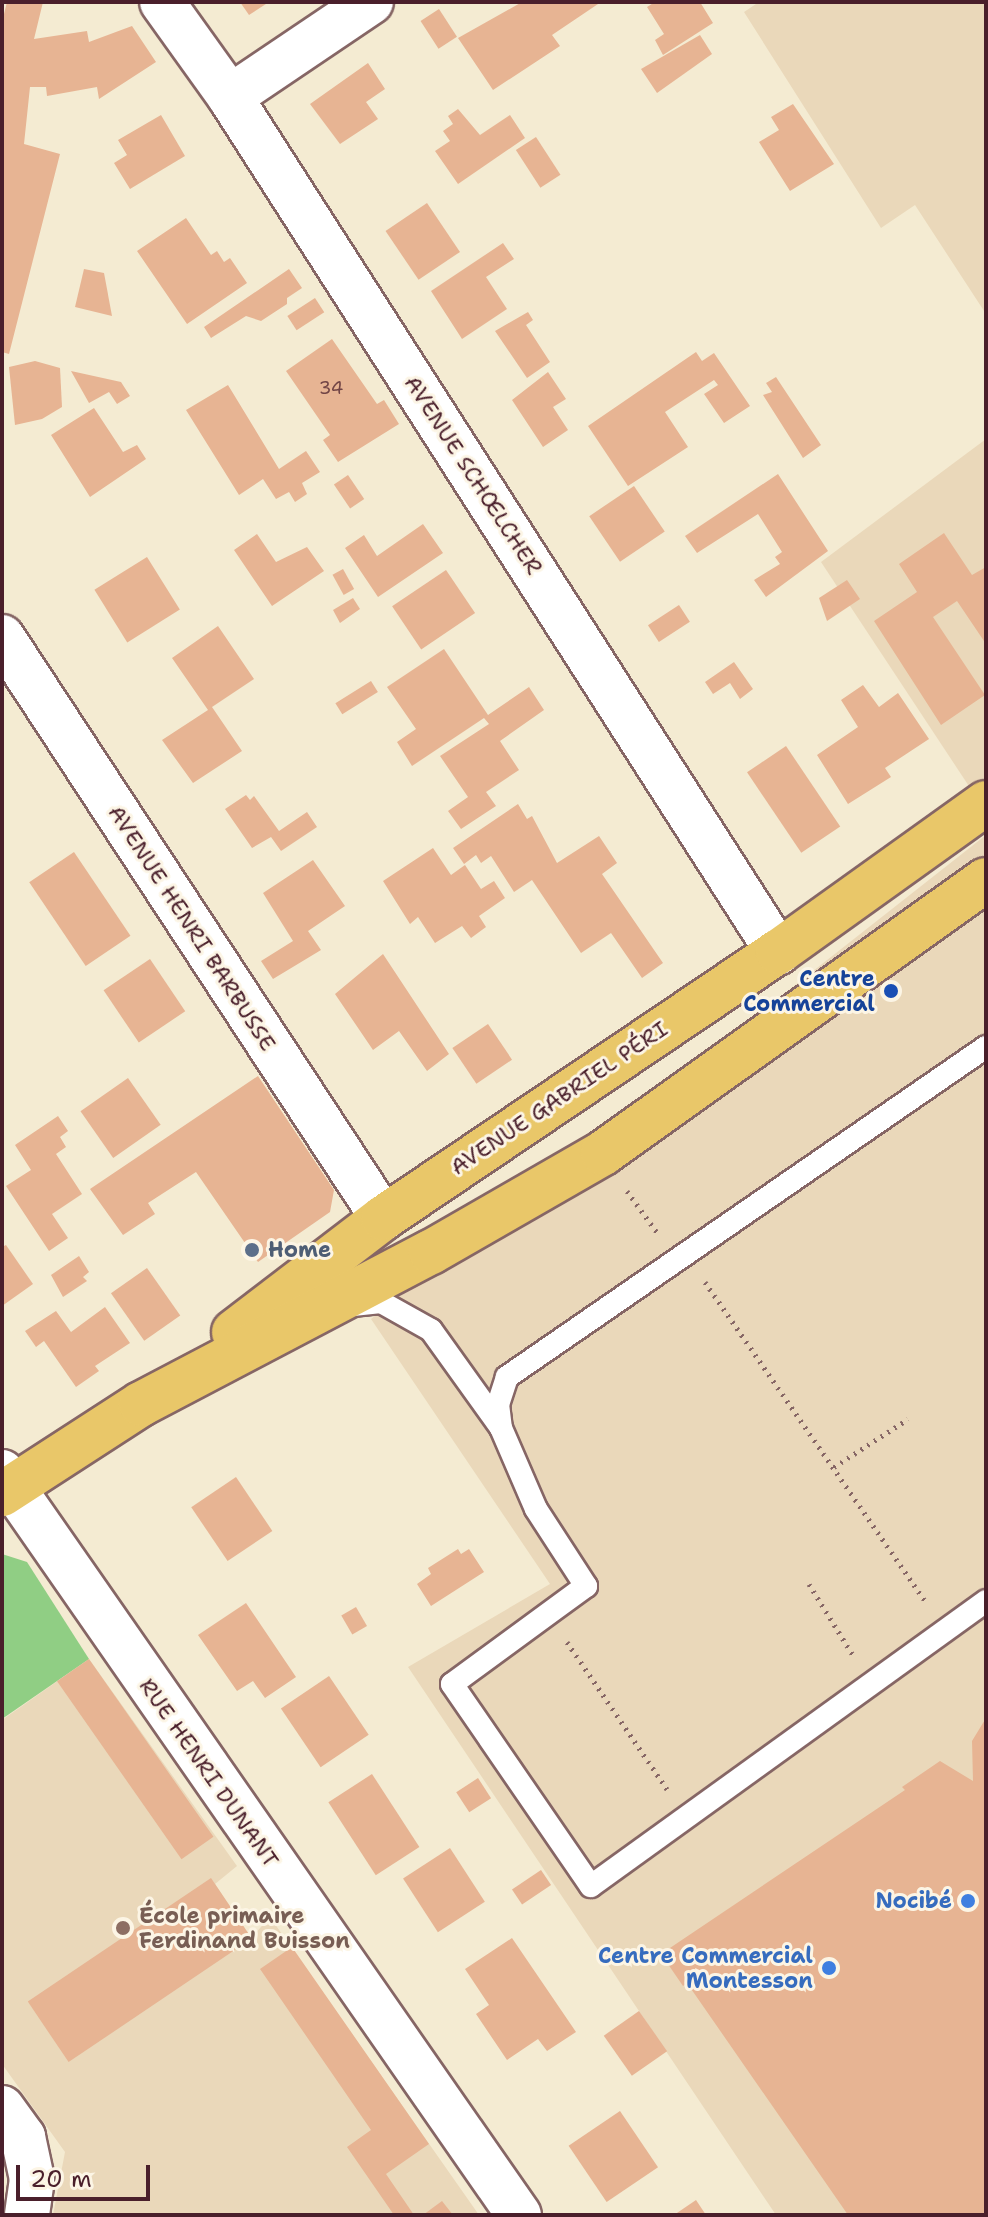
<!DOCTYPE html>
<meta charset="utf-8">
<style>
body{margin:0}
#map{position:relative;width:988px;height:2217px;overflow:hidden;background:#f4ebd2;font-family:"Shantell Sans",sans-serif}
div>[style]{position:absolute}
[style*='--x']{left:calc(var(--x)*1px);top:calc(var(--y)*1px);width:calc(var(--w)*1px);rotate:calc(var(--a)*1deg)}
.built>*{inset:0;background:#ead8ba}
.green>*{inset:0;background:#90ce84}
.building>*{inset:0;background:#e7b493;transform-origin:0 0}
.path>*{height:5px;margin-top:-2.5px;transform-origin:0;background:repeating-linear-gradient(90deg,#866665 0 2px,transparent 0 8px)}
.roads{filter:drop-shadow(2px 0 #866665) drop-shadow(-2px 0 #866665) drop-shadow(0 2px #866665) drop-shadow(0 -2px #866665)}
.service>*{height:22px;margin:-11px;padding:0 11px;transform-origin:11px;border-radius:11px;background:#fff}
.minor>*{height:44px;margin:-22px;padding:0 22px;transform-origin:22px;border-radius:22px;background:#fff}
.primary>*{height:44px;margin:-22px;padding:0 22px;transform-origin:22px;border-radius:22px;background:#e9c769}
.dots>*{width:22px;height:22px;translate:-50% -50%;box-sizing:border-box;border:4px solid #fcf5e5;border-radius:50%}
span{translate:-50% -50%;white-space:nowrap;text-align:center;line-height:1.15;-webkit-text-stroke:6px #fcf5e5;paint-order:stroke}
.number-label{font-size:18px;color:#714445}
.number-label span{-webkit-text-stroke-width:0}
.street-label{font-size:22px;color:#4a1f2b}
.transit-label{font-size:22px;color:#164399;font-weight:700}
.right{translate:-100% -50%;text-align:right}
.service-label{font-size:22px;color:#4e5e75;font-weight:700}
.left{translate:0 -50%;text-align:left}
.shop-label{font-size:22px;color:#366cbe;font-weight:700}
.education-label{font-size:22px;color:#785e54;font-weight:700}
.frame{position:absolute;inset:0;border:4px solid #4a1f2b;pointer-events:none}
.scale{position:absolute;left:16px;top:2165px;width:134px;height:36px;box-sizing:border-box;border:4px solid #4a1f2b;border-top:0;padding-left:10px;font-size:24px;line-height:28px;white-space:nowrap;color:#4a1f2b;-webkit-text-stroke:6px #fcf5e5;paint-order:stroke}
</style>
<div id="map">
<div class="built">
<i style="clip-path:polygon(759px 2px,986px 2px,986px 314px,915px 205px,881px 228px,744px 12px)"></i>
<i style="clip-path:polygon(986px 439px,986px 812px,821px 562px)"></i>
<i style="clip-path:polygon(986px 835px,986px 2215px,776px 2215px,408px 1667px,550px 1584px,371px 1319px)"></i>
<i style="clip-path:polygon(89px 1659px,237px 1866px,215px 1884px,251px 1938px,270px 1917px,479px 2215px,53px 2215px,65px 2152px,2px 2064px,2px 1720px)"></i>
</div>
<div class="green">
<i style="clip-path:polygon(2px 1554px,27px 1562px,89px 1659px,2px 1719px)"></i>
</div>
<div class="building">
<i style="clip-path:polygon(7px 2px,43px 2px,34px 39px,87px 31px,89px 42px,132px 26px,156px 62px,99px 99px,97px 87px,47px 96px,46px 87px,30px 87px,24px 144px,60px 154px,9px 354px,2px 352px,2px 22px)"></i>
<i style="clip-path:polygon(240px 2px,269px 2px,249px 15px)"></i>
<i style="clip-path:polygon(522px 2px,601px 2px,552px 35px,560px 46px,493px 90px,458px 38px)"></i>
<i style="clip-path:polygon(655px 2px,700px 2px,713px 23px,663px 55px,655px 40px,664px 34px,647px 7px)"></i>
<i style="left:439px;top:9px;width:33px;height:22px;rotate:57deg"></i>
<i style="clip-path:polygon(700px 35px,712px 54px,657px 93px,641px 69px)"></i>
<i style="clip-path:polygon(368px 63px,385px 89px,366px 102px,378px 119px,340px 144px,310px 104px)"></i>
<i style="clip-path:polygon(793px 104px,834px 164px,790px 191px,759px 142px,779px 130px,771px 117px)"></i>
<i style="clip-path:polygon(458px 109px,480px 135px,510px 115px,525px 138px,458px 184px,435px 151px,450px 141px,443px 131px,453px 124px,448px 116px)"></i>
<i style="clip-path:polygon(161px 115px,185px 156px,130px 189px,114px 163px,127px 155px,118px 140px)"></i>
<i style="left:536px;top:137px;width:45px;height:24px;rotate:57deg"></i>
<i style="left:427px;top:203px;width:59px;height:50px;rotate:56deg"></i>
<i style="clip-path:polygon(186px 218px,211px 255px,217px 251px,224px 262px,230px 258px,247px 283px,187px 324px,137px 251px)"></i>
<i style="clip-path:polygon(503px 243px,514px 259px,486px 277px,507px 309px,462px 339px,431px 291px)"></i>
<i style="clip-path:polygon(84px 269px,104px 273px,112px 316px,75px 307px)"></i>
<i style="clip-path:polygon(289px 269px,302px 288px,287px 298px,287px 304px,261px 321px,246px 316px,211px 338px,204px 327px)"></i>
<i style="left:315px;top:298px;width:17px;height:33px;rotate:57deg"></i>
<i style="clip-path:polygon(528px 312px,533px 320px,526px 325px,550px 362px,527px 378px,495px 331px)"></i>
<i style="clip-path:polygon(332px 339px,377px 404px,384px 400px,399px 424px,338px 462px,323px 440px,330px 435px,286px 371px)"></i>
<i style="clip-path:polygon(696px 352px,702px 361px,714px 353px,750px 406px,724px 423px,704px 394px,718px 385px,714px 380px,665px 412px,688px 447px,628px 486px,588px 426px)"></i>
<i style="clip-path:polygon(35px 361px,60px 368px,62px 407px,42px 419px,15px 425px,9px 367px)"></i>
<i style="clip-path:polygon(71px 371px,121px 382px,130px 396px,117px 404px,109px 392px,89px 403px)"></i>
<i style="clip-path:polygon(548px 372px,566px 399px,553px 407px,568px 430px,543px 447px,512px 400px)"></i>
<i style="clip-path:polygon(776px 377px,821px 445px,803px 458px,763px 395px,772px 392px,766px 383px)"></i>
<i style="clip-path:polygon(228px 385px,279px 469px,306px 451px,320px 472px,302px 483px,307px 494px,295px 502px,289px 492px,276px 499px,263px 479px,239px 495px,186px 410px)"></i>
<i style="clip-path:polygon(94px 408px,123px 452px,137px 445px,146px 459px,90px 497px,51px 435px)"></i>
<i style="clip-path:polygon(778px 474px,828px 551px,766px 597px,754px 580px,780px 564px,775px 557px,782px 552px,758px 514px,697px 553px,685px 536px)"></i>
<i style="left:348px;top:475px;width:29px;height:17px;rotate:56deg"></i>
<i style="left:634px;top:486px;width:55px;height:54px;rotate:56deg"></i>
<i style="clip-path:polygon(423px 524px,443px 553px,378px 597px,345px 548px,364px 535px,377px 556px)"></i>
<i style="clip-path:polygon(944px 533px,972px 575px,986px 567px,986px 644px,957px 601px,933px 617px,985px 695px,941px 725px,874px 621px,917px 592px,899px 564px)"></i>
<i style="clip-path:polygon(257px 534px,276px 562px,307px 547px,324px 571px,272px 606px,234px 550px)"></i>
<i style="left:147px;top:557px;width:62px;height:62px;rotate:58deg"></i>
<i style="left:343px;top:569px;width:23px;height:12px;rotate:61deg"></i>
<i style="left:446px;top:570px;width:52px;height:65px;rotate:56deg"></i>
<i style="clip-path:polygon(847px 580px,860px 599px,827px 621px,819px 598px)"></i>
<i style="clip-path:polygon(353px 598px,360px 609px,340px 623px,333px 610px)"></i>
<i style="left:679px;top:605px;width:20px;height:37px;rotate:57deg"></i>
<i style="clip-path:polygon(218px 626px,254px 679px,212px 707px,242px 751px,193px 783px,162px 740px,208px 710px,172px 658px)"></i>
<i style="clip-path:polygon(444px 649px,488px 715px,529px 687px,544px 710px,500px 741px,519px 770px,486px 792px,496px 806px,461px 829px,448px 811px,468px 797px,440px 756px,489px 724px,484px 718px,412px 766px,397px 742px,416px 729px,387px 687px)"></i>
<i style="clip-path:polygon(734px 662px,753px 689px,740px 699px,730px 683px,713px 694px,705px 682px)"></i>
<i style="left:371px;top:681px;width:13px;height:42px;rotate:58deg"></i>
<i style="clip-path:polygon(863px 685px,879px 707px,898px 693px,929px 739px,885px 768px,891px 777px,848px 804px,817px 755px,858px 727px,841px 700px)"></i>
<i style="left:786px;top:746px;width:97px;height:47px;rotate:56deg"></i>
<i style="clip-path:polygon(246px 795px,250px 800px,254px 796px,279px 831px,307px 812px,317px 827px,281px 851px,271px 837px,252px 848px,225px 809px)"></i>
<i style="clip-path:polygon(518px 804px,527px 819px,532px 816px,557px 863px,599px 836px,617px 863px,602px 874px,663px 963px,642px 978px,611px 933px,581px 953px,532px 880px,514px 892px,491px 856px,481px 863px,476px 855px,464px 864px,453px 848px)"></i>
<i style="clip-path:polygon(433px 848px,451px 875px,465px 865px,481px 889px,494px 881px,505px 898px,479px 916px,486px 927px,471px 938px,462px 926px,435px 943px,418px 917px,410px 924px,383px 881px)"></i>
<i style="left:74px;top:852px;width:101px;height:54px;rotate:56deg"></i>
<i style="clip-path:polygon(313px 860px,345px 906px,308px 931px,321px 950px,273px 979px,261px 961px,293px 941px,263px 893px)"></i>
<i style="clip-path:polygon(383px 954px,449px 1054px,427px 1071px,399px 1031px,373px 1050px,335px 994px)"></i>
<i style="left:150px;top:959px;width:63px;height:56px;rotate:56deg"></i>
<i style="left:488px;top:1024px;width:43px;height:43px;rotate:56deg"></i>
<i style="clip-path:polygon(258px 1076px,334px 1190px,330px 1212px,258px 1262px,196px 1172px,148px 1203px,155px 1214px,123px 1235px,90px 1189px)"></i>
<i style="left:128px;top:1078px;width:57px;height:58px;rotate:55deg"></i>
<i style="clip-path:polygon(58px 1116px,68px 1131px,60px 1137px,66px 1147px,56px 1154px,82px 1194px,52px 1214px,68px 1238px,49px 1251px,6px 1186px,31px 1170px,15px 1145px)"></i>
<i style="clip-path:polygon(6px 1245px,33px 1284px,2px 1306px,2px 1247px)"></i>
<i style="clip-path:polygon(79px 1256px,89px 1272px,83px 1277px,87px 1281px,63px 1297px,51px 1275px)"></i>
<i style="left:147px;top:1268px;width:58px;height:44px;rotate:55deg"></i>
<i style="clip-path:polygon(105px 1307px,130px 1343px,95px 1366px,99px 1371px,76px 1387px,44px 1341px,36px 1347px,25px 1331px,56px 1311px,71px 1332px)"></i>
<i style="left:236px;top:1477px;width:65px;height:54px;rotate:56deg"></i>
<i style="clip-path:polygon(458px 1549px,461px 1554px,469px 1549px,484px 1572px,431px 1606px,417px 1584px,431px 1574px,428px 1568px)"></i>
<i style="clip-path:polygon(246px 1603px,296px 1677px,265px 1698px,253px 1681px,237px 1691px,198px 1635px)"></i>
<i style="left:356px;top:1607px;width:22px;height:17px;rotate:60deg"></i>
<i style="left:89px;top:1659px;width:217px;height:39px;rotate:55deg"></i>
<i style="left:329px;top:1676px;width:71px;height:58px;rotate:56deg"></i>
<i style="clip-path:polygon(986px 1718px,986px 2215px,848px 2215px,687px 1983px,683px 1986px,661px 1954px,905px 1790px,902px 1787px,940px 1761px,973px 1781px,972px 1741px)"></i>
<i style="left:372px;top:1774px;width:87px;height:52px;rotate:57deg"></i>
<i style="left:478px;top:1778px;width:24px;height:26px;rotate:57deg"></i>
<i style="left:450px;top:1848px;width:64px;height:56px;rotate:57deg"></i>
<i style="left:541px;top:1870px;width:18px;height:35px;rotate:56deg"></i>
<i style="left:211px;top:1878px;width:73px;height:221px;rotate:56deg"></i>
<i style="clip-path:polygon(512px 1938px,576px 2032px,547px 2051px,538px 2039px,507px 2060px,476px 2014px,489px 2005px,465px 1969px)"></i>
<i style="clip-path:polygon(292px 1947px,429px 2144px,386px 2174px,414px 2215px,394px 2215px,347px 2147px,371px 2130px,260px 1969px)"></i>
<i style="left:639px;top:2011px;width:49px;height:43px;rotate:55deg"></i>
<i style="left:620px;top:2111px;width:68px;height:62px;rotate:56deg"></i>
<i style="clip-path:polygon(696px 2200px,706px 2215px,674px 2215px)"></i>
<i style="clip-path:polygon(442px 2201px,453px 2215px,423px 2215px)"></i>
</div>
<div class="path">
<i style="--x:627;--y:1191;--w:54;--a:54"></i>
<i style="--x:705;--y:1282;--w:389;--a:55.4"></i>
<i style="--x:834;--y:1467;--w:88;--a:-33"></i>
<i style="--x:809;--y:1584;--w:86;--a:58.3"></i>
<i style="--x:567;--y:1642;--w:178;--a:55.8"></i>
</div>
<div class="roads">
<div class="service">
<i style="--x:986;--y:1047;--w:582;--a:145.44"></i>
<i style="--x:507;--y:1377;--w:28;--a:108"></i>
<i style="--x:498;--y:1404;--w:24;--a:83"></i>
<i style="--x:501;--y:1428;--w:88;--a:66.6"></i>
<i style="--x:536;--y:1509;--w:92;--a:57"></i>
<i style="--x:586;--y:1586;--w:166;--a:143.8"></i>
<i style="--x:452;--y:1684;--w:245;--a:55.5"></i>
<i style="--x:591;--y:1886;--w:487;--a:-35.8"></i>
<i style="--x:353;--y:1305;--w:28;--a:-6"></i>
<i style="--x:381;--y:1302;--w:57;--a:29.2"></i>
<i style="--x:431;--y:1330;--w:117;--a:54.4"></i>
</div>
<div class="minor">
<i style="--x:162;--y:2;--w:117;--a:54.4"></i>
<i style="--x:230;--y:97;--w:1016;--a:57.34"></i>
<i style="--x:230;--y:97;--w:170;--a:-34"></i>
<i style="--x:2;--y:637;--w:695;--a:56.74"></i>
<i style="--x:2;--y:1472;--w:905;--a:55.17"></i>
<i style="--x:2;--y:2108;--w:36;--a:54"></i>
<i style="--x:23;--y:2137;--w:43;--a:77.9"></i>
<i style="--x:32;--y:2179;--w:36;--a:98"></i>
</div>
<div class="primary">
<i style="--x:234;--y:1332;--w:188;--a:-37.4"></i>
<i style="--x:383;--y:1218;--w:476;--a:-34"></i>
<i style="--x:778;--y:952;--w:256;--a:-35.6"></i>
<i style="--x:2;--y:1494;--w:166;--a:-32.9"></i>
<i style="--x:141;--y:1404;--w:327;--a:-27.7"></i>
<i style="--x:431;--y:1252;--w:198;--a:-29.9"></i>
<i style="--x:603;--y:1153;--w:470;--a:-35.5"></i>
</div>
</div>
<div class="dots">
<i style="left:891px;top:991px;background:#1a4fb4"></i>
<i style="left:252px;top:1250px;background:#5c6f8a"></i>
<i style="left:968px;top:1901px;background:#3f7fe0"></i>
<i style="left:123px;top:1928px;background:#8d6e63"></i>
<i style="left:829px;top:1968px;background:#3f7fe0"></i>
</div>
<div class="number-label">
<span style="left:331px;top:388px">34</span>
</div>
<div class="street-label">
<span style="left:473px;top:475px;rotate:57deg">AVENUE SCHŒLCHER</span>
<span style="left:192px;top:928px;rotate:57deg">AVENUE HENRI BARBUSSE</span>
<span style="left:559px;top:1098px;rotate:-34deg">AVENUE GABRIEL PÉRI</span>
<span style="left:209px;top:1773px;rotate:55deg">RUE HENRI DUNANT</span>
</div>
<div class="transit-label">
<span class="right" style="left:875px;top:991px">Centre<br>Commercial</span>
</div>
<div class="service-label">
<span class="left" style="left:268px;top:1250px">Home</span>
</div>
<div class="shop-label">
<span class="right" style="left:952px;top:1901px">Nocibé</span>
<span class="right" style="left:813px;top:1968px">Centre Commercial<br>Montesson</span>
</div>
<div class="education-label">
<span class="left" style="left:139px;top:1928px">École primaire<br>Ferdinand Buisson</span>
</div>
<div class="frame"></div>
<div class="scale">20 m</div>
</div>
